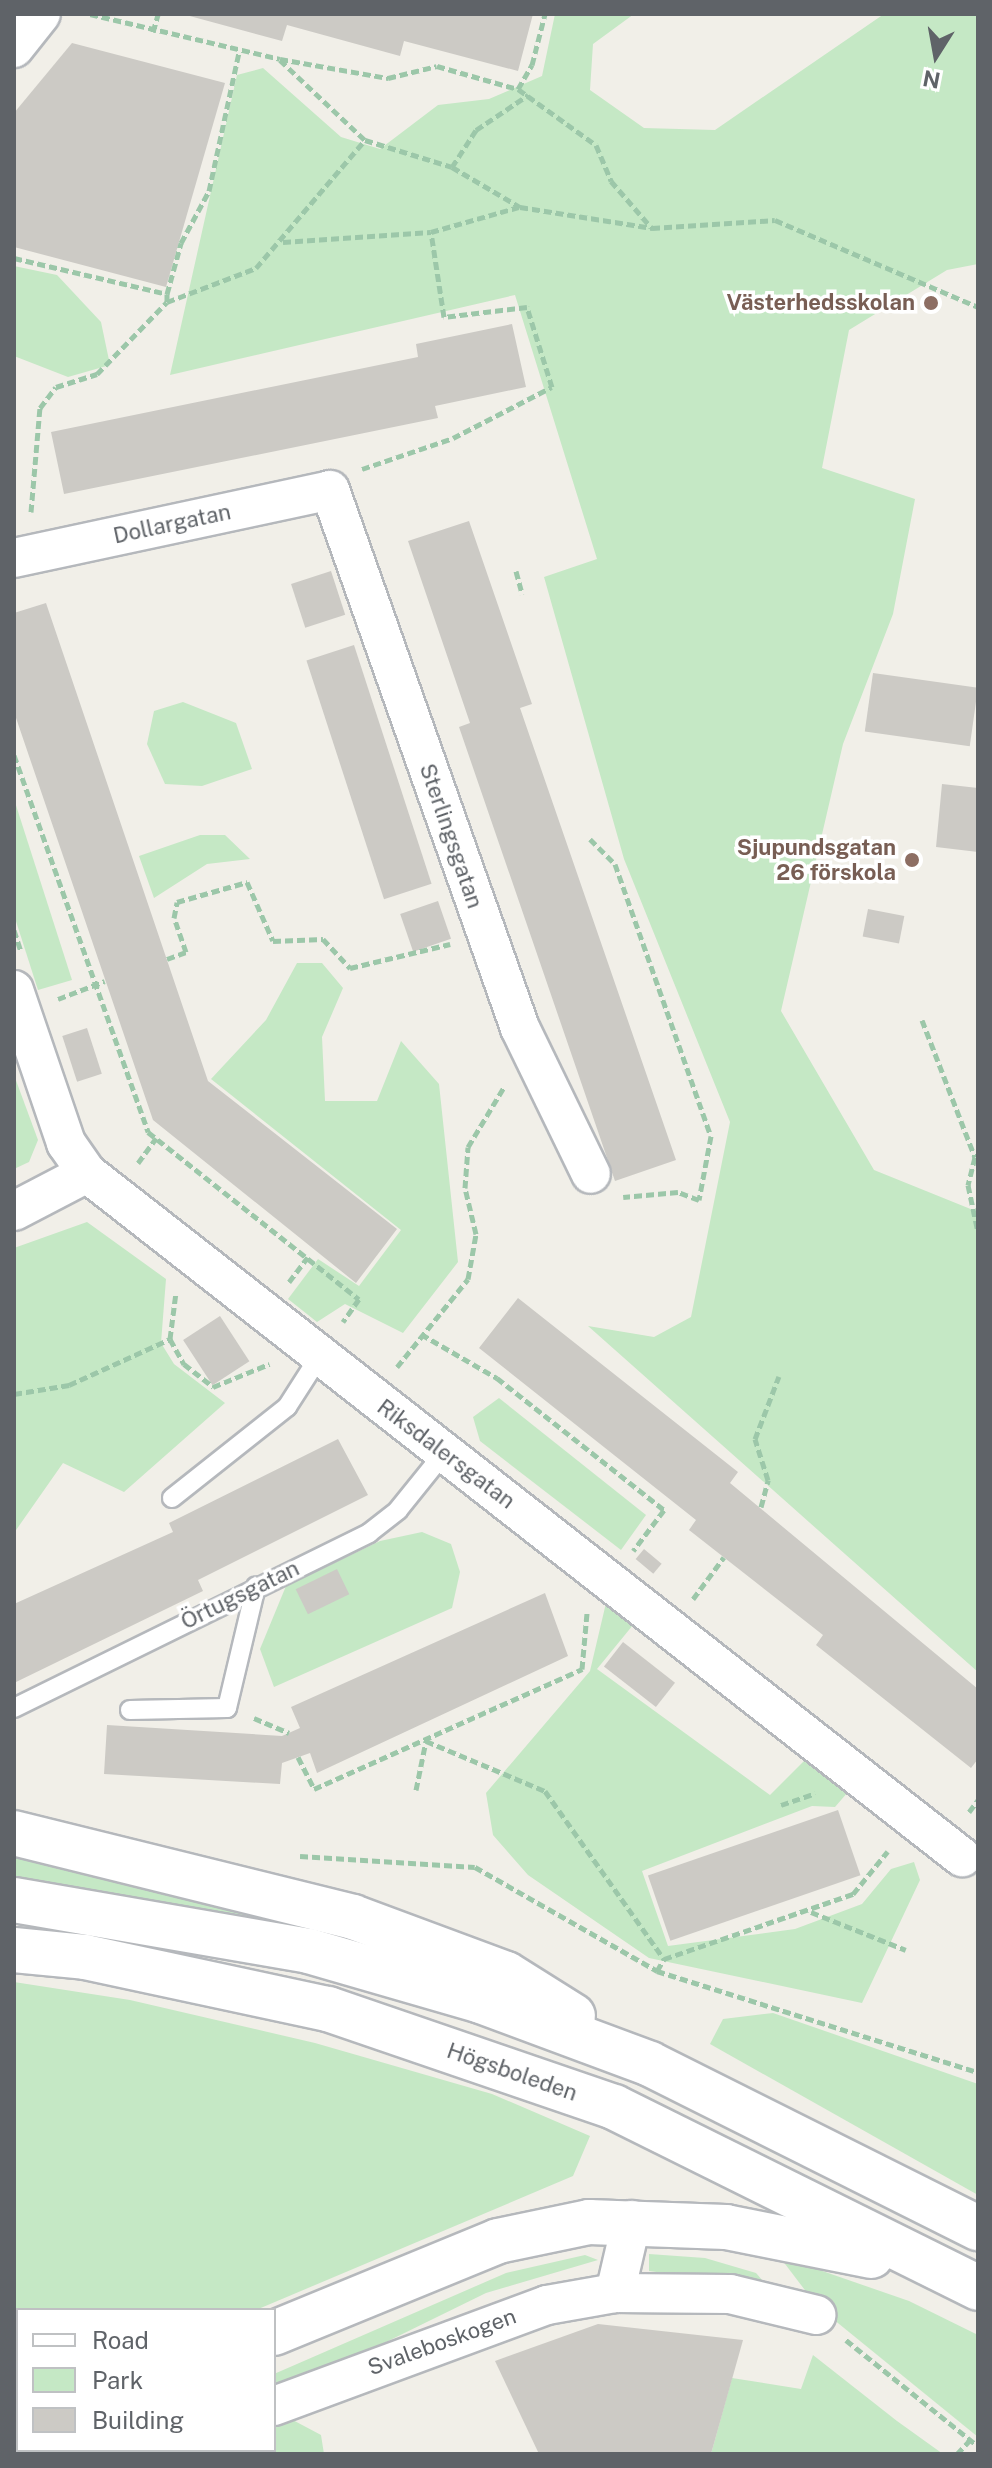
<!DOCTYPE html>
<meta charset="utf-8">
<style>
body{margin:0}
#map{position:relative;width:992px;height:2468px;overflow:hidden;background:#f1efe8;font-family:"Public Sans",sans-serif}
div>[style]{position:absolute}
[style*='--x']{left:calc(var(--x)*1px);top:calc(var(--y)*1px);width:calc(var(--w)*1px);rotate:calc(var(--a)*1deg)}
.green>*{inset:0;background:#c5e8c5}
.building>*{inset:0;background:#cccac5;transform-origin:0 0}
.path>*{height:5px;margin-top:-2.5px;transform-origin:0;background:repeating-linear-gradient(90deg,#9cc7a9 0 8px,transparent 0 12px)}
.roads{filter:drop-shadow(2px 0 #b5b8bc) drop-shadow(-2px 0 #b5b8bc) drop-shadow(0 2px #b5b8bc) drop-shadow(0 -2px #b5b8bc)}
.lane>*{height:18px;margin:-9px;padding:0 9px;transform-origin:9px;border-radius:9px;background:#fff}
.street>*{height:38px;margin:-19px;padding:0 19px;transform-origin:19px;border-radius:19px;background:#fff}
.secondary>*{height:44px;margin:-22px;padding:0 22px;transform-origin:22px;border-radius:22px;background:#fff}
.dots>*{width:22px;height:22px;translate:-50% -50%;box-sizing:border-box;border:4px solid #fff;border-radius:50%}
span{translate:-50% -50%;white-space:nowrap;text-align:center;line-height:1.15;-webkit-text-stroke:7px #fff;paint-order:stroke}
.education-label{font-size:22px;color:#785e54;font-weight:700}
.right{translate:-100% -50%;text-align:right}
.street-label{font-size:22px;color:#5f6368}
.frame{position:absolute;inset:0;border:16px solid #5f6368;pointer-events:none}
.legend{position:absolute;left:16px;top:2308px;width:260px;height:144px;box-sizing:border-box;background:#fff;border:2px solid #bfc1c3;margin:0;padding:10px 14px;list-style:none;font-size:24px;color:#5f6368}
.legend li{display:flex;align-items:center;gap:16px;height:40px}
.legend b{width:40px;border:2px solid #bfc1c3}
.north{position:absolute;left:896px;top:16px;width:80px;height:80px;-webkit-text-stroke:6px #fff;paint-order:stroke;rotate:191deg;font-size:22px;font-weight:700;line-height:32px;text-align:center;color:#5f6368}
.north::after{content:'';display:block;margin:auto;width:28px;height:36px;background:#5f6368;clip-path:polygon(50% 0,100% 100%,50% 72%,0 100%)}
</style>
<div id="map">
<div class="green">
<i style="clip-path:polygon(555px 14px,634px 14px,593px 44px,590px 90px,644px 128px,715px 130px,884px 14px,978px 14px,978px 264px,947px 270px,849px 330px,822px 468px,915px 499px,893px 614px,843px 744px,781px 1011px,874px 1170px,978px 1212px,978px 1672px,588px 1326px,654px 1337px,691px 1317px,730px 1122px,624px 859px,544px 577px,597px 559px,515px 295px,170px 375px,237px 75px,263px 68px,341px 137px,380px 149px,438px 105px,489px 99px,542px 76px)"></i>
<i style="clip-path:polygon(14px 266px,57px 275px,101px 322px,110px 365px,68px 377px,14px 356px)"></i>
<i style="clip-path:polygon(183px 702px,236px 723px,252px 769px,202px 786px,165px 784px,147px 744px,154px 711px)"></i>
<i style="clip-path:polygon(14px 799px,72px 980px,38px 990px,14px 915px)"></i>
<i style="clip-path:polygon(200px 835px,225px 835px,250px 859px,207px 864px,154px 898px,139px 856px)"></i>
<i style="clip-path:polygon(297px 963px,322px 963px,343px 988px,322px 1037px,325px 1101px,377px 1101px,401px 1041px,439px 1084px,458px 1262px,403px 1333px,345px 1304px,317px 1322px,288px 1299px,318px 1259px,359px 1286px,401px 1230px,211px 1079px,266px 1020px)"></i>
<i style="clip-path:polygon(14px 1075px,38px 1140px,29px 1162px,14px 1169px)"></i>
<i style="clip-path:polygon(87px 1222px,166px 1279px,161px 1343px,174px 1364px,225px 1403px,124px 1492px,63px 1463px,14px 1533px,14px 1248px)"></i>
<i style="clip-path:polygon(499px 1398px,646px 1515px,621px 1550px,480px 1441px,473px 1417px)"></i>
<i style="clip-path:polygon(422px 1532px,451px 1544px,460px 1572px,452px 1608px,274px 1687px,260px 1649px,286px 1586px,380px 1541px)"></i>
<i style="clip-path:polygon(606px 1603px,633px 1625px,597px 1669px,770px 1795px,806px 1759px,848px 1792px,835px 1807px,812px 1806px,642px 1871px,668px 1946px,795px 1929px,862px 1904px,891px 1869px,914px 1862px,920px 1880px,862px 2003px,649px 1958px,528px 1875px,493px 1835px,486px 1793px,590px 1671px)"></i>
<i style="clip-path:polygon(14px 1857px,53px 1864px,336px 1933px,332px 1938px,14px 1888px)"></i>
<i style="clip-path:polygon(14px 1982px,130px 2000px,315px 2043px,492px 2094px,590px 2136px,573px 2176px,256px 2310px,18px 2310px,14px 2374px)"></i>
<i style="clip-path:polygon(773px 2013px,978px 2084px,978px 2195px,710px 2044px,723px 2019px)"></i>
<i style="clip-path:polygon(649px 2254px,705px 2258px,756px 2273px,768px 2287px,649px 2271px)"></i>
<i style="clip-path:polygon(585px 2255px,598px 2260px,486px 2293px,274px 2397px,274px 2374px,506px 2273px)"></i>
<i style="clip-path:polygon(779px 2256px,909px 2301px,978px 2335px,978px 2437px,817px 2306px)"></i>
<i style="clip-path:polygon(813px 2355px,897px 2421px,943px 2454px,711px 2454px,732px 2378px,801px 2389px)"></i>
<i style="clip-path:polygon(289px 2418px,321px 2435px,324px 2454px,207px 2454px,274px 2450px,274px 2423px)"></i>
</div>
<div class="building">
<i style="clip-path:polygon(533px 14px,518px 71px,404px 41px,400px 56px,287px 25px,282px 41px,186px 15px)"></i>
<i style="clip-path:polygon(72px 43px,225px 83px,166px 287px,14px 247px,14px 113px)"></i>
<i style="clip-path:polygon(512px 324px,526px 387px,435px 406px,438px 418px,64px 494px,51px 432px,418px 357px,416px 344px)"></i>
<i style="clip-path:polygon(469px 521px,532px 704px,520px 708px,676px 1160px,615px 1181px,459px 727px,470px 723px,408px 541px)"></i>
<i style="left:331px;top:571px;width:46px;height:42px;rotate:72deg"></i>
<i style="clip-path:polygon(46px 603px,208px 1081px,397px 1229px,356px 1283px,153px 1120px,14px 712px,14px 613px)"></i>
<i style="left:354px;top:645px;width:251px;height:50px;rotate:72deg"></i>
<i style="left:873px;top:673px;width:106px;height:59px;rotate:8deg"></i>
<i style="clip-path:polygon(942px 784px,978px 788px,978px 852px,936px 847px)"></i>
<i style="left:438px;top:901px;width:40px;height:40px;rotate:71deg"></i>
<i style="left:868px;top:909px;width:37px;height:28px;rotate:11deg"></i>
<i style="left:87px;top:1028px;width:48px;height:26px;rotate:72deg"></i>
<i style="clip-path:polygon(518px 1298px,738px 1472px,730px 1483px,978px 1689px,978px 1759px,971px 1768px,816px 1645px,823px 1635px,689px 1530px,696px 1520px,479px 1348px)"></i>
<i style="left:220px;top:1316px;width:54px;height:44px;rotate:57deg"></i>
<i style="clip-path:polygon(338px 1439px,368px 1495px,198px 1580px,203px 1591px,14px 1683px,14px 1604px,173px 1532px,169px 1523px)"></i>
<i style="left:644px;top:1549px;width:23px;height:13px;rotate:40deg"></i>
<i style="left:337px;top:1569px;width:28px;height:46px;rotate:64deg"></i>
<i style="clip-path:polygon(545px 1593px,568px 1656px,317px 1773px,310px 1753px,282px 1763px,280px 1784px,104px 1774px,107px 1725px,282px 1736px,300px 1728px,291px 1707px)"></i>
<i style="left:623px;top:1642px;width:66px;height:31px;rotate:38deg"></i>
<i style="left:838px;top:1810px;width:69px;height:201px;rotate:71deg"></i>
<i style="clip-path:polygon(598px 2324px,743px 2340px,711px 2454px,539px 2454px,495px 2361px)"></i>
</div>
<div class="path">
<i style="--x:90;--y:14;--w:195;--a:13.3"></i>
<i style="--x:280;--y:59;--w:110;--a:10"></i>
<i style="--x:388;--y:78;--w:50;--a:-13.8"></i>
<i style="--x:437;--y:66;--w:84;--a:15.9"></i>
<i style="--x:518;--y:89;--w:96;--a:35.7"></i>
<i style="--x:596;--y:145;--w:39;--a:67"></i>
<i style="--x:611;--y:181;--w:61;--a:49"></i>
<i style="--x:153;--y:32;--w:19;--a:-74"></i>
<i style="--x:280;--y:60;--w:117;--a:43.3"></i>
<i style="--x:518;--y:89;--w:28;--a:-60"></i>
<i style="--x:532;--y:65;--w:53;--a:-75.7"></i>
<i style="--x:452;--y:167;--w:44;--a:-57"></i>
<i style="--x:476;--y:130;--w:63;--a:-33.9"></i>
<i style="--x:283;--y:242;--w:148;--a:-3.9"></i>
<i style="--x:431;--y:232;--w:91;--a:-15.9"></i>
<i style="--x:14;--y:258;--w:157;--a:13.2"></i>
<i style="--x:167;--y:294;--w:8;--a:90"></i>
<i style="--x:167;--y:302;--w:95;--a:-20.9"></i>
<i style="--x:256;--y:268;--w:168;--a:-49.6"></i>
<i style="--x:365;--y:140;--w:91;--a:17.2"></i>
<i style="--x:452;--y:167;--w:79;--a:30.5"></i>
<i style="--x:520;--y:207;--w:134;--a:9"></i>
<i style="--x:652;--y:228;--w:123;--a:-3.7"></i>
<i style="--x:775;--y:220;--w:221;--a:23.2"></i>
<i style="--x:167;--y:294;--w:53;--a:-74.6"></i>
<i style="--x:181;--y:243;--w:59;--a:-61.7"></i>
<i style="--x:209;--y:191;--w:142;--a:-77.8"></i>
<i style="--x:362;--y:469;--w:96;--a:-18.8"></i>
<i style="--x:453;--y:438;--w:111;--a:-27.3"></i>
<i style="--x:552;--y:387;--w:84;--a:-107.4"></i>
<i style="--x:527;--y:307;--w:84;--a:173.1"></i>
<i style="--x:444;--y:317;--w:86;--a:-98.7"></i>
<i style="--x:31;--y:512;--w:104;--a:-85.1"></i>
<i style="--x:40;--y:408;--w:26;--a:-53"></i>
<i style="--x:56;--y:387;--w:43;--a:-17.6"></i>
<i style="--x:97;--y:374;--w:100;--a:-45.8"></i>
<i style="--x:516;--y:571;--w:24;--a:75"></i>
<i style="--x:14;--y:755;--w:400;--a:70.4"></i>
<i style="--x:148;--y:1132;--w:269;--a:38.4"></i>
<i style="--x:359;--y:1299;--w:28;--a:125"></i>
<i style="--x:590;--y:839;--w:35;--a:45"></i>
<i style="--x:615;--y:864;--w:288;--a:70.6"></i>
<i style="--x:711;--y:1136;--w:65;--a:100.6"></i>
<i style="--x:699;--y:1200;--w:22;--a:-159"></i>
<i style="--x:678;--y:1192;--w:55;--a:174.8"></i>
<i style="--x:14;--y:930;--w:23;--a:72"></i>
<i style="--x:167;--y:959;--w:20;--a:-20"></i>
<i style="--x:186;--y:952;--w:36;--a:-109"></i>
<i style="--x:174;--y:918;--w:16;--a:-79"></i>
<i style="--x:177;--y:902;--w:73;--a:-15.9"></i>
<i style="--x:247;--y:882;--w:64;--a:66.2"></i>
<i style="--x:273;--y:941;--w:50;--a:-2.3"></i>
<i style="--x:323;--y:939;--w:40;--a:47"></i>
<i style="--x:350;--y:968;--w:103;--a:-13.5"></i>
<i style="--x:58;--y:999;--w:50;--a:-21"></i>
<i style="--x:922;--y:1020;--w:147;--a:68.9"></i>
<i style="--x:975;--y:1157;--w:29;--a:104"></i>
<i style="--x:968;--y:1185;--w:48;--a:78"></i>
<i style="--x:138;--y:1163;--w:31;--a:-54"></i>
<i style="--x:289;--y:1282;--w:31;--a:-53"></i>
<i style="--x:421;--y:1334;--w:88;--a:30.1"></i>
<i style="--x:497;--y:1378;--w:213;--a:38.3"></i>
<i style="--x:664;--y:1510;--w:51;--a:127.1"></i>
<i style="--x:170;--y:1339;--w:29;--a:61"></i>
<i style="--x:184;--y:1364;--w:37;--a:38"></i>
<i style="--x:213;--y:1387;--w:61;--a:-22.3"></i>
<i style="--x:397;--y:1367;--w:113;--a:-51.1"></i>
<i style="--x:468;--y:1279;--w:46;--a:-79.9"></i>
<i style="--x:476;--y:1234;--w:47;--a:-103.4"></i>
<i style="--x:465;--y:1188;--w:41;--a:-85.8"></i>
<i style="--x:468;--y:1147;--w:70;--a:-59"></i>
<i style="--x:14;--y:1394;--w:56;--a:-9.3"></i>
<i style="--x:69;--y:1385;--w:111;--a:-24.5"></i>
<i style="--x:170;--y:1339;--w:47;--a:-82.7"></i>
<i style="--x:761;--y:1507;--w:28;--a:-75"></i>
<i style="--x:768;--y:1480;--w:43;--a:-107.6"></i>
<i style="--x:755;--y:1439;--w:67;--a:-69.1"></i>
<i style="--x:693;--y:1599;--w:52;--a:-53.6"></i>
<i style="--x:254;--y:1718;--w:38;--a:23"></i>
<i style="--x:298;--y:1757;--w:36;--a:63"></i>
<i style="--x:314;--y:1789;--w:294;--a:-24.1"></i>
<i style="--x:582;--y:1669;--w:56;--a:-84.9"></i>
<i style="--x:416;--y:1790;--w:50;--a:-78.5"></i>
<i style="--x:426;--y:1741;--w:129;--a:22.8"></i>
<i style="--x:545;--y:1791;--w:206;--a:54.7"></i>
<i style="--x:781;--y:1805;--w:36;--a:-19"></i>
<i style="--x:969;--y:1812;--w:15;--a:-53"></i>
<i style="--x:300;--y:1856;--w:175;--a:3.6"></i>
<i style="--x:475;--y:1867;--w:210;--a:29.7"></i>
<i style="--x:657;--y:1971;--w:337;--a:17.5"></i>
<i style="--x:811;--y:1912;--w:102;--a:21.8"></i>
<i style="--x:657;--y:1971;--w:14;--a:-60"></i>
<i style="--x:664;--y:1959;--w:200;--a:-19"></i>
<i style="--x:853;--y:1894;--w:55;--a:-50.9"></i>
<i style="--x:846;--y:2340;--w:169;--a:38.8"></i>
<i style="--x:84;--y:2454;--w:6;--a:-39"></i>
<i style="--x:957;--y:2454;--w:19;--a:-47"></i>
</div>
<div class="roads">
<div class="lane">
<i style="--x:172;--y:1498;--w:147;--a:-38.4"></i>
<i style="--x:287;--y:1407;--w:59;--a:-57.4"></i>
<i style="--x:14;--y:1708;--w:396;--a:-26.2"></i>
<i style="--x:369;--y:1533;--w:37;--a:-38"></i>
<i style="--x:398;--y:1510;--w:73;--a:-51.1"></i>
<i style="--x:130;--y:1710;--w:97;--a:-1.2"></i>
<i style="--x:227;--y:1708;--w:125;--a:-76.6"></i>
</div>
<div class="street">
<i style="--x:14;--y:48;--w:43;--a:-51.5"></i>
<i style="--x:14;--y:558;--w:323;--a:-12.1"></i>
<i style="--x:330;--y:490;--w:571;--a:70.55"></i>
<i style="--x:520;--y:1028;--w:162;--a:64.1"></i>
<i style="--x:14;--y:990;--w:162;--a:71.2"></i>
<i style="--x:66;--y:1143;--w:37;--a:55"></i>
<i style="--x:87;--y:1173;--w:1111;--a:38.02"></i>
<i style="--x:14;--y:1211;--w:82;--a:-27.5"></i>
<i style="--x:615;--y:2293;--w:75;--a:-76.9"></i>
<i style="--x:274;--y:2406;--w:291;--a:-20.3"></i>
<i style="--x:547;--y:2305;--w:69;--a:-10"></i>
<i style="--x:615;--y:2293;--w:115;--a:0.5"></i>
<i style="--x:730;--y:2294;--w:89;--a:13.7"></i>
<i style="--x:36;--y:2450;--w:4;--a:90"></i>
<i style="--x:182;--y:2454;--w:6;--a:-39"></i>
</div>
<div class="secondary">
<i style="--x:14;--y:1833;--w:349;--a:13.9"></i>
<i style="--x:353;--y:1917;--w:163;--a:20.4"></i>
<i style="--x:506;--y:1974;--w:79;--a:32.1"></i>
<i style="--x:14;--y:1900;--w:299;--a:9.8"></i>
<i style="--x:309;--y:1951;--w:179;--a:16.2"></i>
<i style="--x:481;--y:2001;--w:180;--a:20.4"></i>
<i style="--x:650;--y:2064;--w:367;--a:26.6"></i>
<i style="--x:14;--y:1950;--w:71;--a:5.6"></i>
<i style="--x:85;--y:1957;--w:249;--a:12.1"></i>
<i style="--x:328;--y:2009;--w:302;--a:18.9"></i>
<i style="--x:614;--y:2107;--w:407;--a:26.4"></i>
<i style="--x:274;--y:2333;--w:242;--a:-22.3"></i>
<i style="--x:498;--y:2241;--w:93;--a:-11.8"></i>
<i style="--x:589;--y:2222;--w:137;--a:2.1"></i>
<i style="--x:726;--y:2227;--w:148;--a:11.3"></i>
<i style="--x:14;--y:2409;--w:4;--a:0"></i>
</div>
</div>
<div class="dots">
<i style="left:931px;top:303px;background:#8d6e63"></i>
<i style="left:912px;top:860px;background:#8d6e63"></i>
</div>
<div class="education-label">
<span class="right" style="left:915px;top:303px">Västerhedsskolan</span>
<span class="right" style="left:896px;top:860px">Sjupundsgatan<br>26 förskola</span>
</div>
<div class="street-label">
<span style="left:172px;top:524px;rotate:-12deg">Dollargatan</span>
<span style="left:451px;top:836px;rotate:71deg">Sterlingsgatan</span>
<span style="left:446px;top:1454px;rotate:37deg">Riksdalersgatan</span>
<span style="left:240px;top:1595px;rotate:-26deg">Örtugsgatan</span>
<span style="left:512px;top:2072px;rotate:19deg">Högsboleden</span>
<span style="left:442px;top:2342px;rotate:-20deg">Svaleboskogen</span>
</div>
<div class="frame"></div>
<ul class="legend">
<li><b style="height:10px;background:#fff"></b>Road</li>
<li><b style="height:22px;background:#c5e8c5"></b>Park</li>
<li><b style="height:22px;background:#cccac5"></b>Building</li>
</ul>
<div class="north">N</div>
</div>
